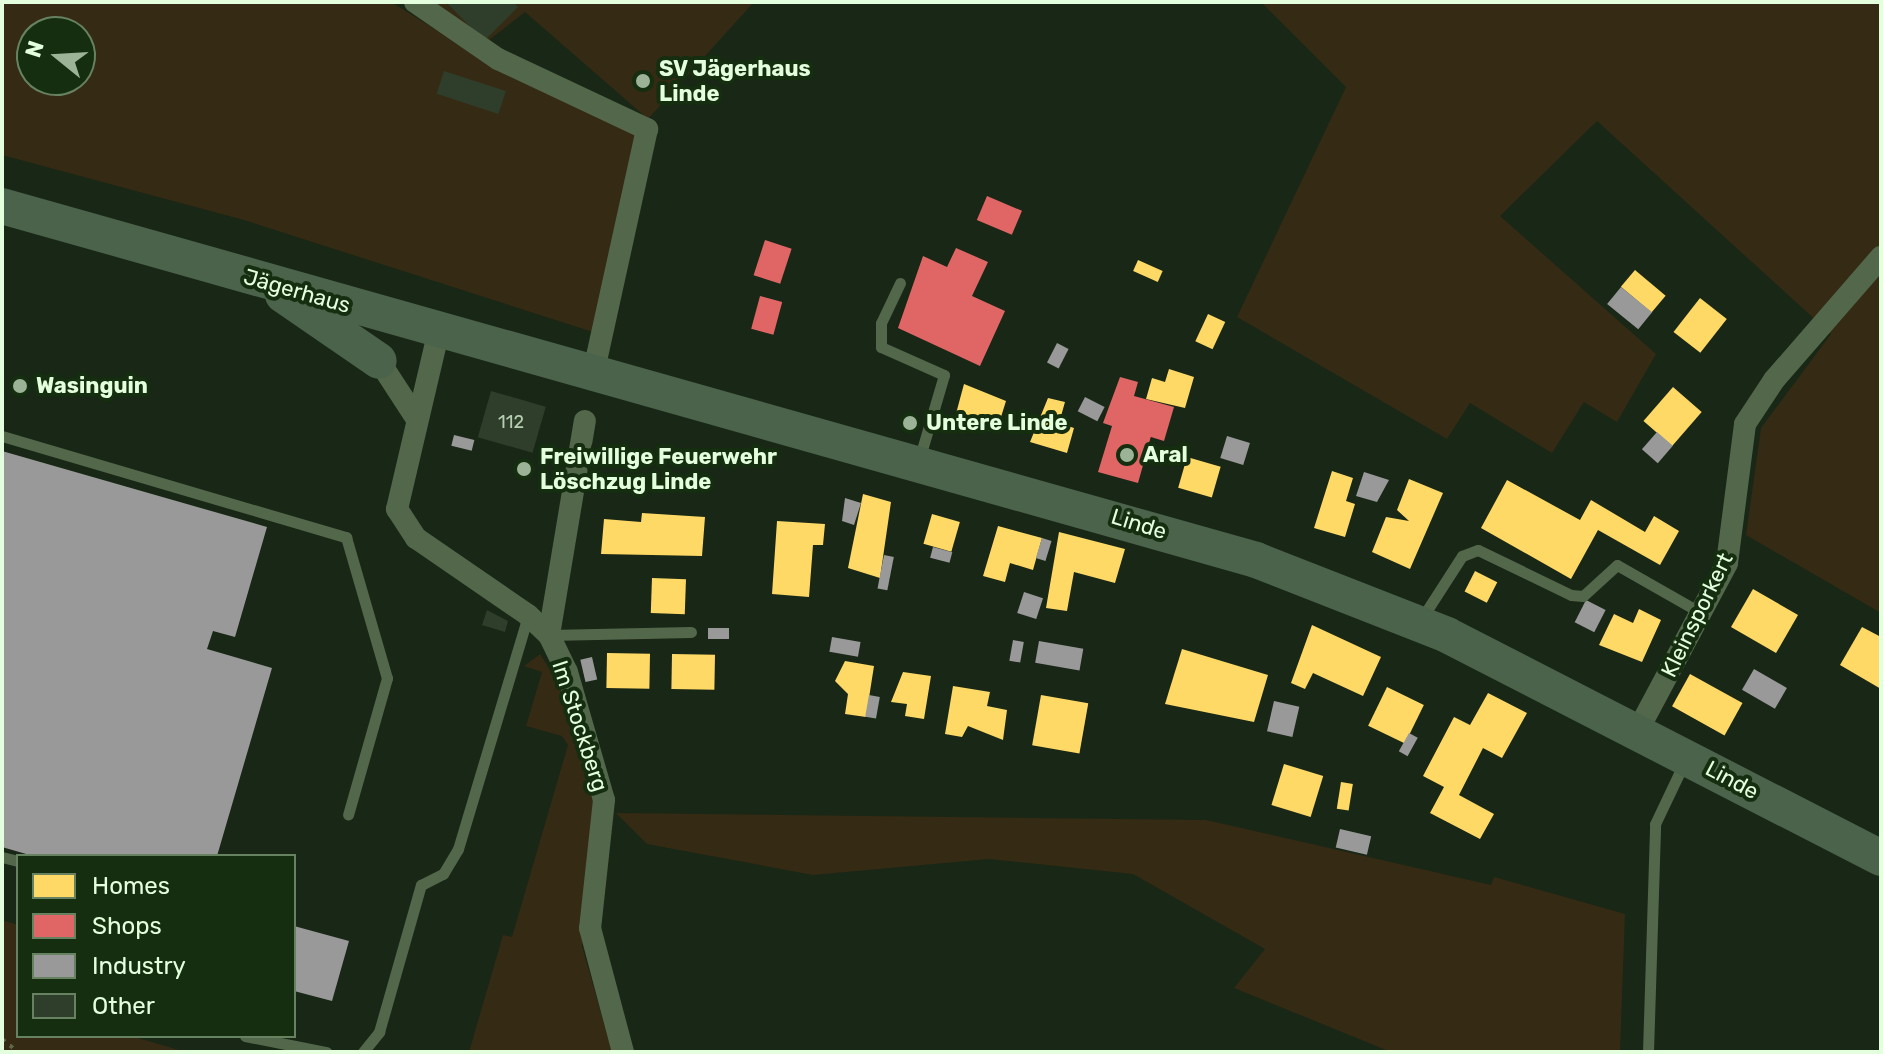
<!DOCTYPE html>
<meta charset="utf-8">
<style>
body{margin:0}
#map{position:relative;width:1883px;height:1054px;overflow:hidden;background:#192716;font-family:Rubik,sans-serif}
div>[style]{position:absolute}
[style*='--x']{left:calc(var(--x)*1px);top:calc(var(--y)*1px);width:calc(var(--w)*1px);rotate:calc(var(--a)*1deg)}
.green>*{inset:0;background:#352a13}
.homes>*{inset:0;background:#ffd966;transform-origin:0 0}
.shops>*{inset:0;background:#e06666;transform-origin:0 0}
.industry>*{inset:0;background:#999;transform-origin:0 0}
.building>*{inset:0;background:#2e3e2b;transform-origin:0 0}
.path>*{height:4px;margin-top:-2px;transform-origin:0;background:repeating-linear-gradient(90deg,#5f6546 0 4px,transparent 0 10px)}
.lane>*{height:11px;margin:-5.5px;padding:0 5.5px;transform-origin:5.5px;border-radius:5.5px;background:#53684b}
.street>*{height:22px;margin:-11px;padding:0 11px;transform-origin:11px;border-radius:11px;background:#53684b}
.primary>*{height:36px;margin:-18px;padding:0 18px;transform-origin:18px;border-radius:18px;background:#4b634a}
.dots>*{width:22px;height:22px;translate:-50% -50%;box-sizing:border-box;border:4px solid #142e0f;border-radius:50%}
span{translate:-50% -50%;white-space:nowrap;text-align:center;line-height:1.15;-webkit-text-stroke:8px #142e0f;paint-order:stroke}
.number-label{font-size:18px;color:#b6cfb0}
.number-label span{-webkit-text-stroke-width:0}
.poi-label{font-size:22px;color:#e3ffdd;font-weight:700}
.left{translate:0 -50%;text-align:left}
.street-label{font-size:22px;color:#e3ffdd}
.frame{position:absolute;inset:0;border:4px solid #e3ffdd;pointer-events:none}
.legend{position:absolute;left:16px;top:854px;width:280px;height:184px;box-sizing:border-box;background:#142e0f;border:2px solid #678261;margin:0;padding:10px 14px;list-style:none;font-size:24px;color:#e3ffdd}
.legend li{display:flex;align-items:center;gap:16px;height:40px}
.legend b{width:40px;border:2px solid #678261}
.north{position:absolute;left:16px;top:16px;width:80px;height:80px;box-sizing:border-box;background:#142e0f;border:2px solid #678261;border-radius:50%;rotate:288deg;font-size:22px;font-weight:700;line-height:32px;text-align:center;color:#e3ffdd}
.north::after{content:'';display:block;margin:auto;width:28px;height:36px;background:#9cb397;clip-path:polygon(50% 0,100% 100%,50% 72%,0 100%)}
</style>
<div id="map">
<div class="green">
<i style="clip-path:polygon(evenodd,2px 2px,391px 2px,498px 68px,642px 138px,593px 332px,244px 220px,2px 155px,2px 2px,32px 32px,80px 32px,80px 80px,32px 80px,32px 32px)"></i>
<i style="clip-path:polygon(427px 2px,754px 2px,648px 119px,525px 12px,484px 44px)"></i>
<i style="clip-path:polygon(1261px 2px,1881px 2px,1881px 613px,1746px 535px,1761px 428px,1831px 334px,1597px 121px,1500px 216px,1656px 354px,1617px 422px,1584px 402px,1552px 453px,1470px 403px,1447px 439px,1237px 317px,1346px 87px)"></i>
<i style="clip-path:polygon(540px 654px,559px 684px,595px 809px,582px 946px,612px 1052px,469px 1052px,503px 935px,512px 937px,568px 745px,562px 736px,526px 726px,542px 672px,524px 666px)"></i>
<i style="clip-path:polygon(616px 813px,1206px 820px,1491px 885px,1494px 877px,1625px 914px,1620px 1052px,1391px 1052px,1234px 988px,1265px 949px,1133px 874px,989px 859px,813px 875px,647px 844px)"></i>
<i style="clip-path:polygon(2px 920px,18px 925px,18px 1036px,131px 1036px,186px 1052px,2px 1052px)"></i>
</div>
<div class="homes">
<i style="left:1138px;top:260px;width:27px;height:12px;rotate:24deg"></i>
<i style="left:1635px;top:270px;width:40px;height:22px;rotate:40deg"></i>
<i style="left:1700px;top:298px;width:34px;height:43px;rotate:38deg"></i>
<i style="left:1208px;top:314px;width:19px;height:30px;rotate:25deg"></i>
<i style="clip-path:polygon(1169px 369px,1194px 377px,1185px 408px,1146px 399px,1152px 378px,1165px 382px)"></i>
<i style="clip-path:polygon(964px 384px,1006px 401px,996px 433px,954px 421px)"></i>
<i style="left:1673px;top:387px;width:38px;height:45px;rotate:41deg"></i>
<i style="clip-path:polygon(1048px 398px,1065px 402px,1059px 423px,1074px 428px,1067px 453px,1030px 442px)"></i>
<i style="left:1187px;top:457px;width:35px;height:32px;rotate:16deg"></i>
<i style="clip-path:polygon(1332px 471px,1353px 478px,1346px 501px,1355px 504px,1345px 537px,1314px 528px)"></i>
<i style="clip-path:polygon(1409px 479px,1443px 493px,1410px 569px,1372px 552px,1386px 517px,1409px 521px,1397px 510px)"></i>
<i style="clip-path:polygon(1507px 480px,1580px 520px,1591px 500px,1645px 532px,1654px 516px,1679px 531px,1660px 565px,1598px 530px,1571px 579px,1481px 528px)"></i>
<i style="clip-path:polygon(863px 494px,891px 502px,880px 578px,848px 568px)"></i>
<i style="clip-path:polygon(642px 513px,705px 517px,702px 556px,601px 554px,604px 519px,641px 522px)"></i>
<i style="left:932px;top:514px;width:29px;height:31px;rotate:16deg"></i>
<i style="clip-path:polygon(777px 521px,825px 524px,823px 545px,813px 545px,809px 597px,772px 594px)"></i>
<i style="clip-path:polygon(998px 526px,1042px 538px,1033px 570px,1010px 563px,1005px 582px,983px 576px)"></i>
<i style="clip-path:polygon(1059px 532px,1125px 549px,1115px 583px,1074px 572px,1067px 611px,1046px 608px)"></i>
<i style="left:1475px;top:571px;width:25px;height:23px;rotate:27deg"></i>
<i style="left:652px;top:578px;width:34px;height:35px;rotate:2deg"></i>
<i style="left:1753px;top:589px;width:52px;height:44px;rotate:30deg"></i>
<i style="clip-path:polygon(1639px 609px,1661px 620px,1642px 662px,1599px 645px,1614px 614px,1633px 623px)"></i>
<i style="clip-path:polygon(1312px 625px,1381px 657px,1363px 696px,1313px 673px,1305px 689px,1291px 683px)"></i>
<i style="clip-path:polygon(1862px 627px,1881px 637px,1881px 689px,1840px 665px)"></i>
<i style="clip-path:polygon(1182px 649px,1268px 675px,1254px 722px,1165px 704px)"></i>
<i style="left:607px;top:653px;width:43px;height:35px;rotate:1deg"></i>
<i style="left:672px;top:654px;width:43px;height:35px;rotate:1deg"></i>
<i style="clip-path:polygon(845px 661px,874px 666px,866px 717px,845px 714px,848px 694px,835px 681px)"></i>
<i style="clip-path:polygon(903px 672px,931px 676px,924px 719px,905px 716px,907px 704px,891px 702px)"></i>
<i style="left:1690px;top:674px;width:60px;height:37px;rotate:29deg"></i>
<i style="clip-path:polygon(953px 686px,990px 692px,987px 706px,1007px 710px,1003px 740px,968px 726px,962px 737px,945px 734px)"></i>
<i style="left:1387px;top:687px;width:41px;height:43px;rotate:26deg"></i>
<i style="clip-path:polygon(1488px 693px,1527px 713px,1502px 758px,1483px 748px,1459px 795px,1494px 814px,1480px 839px,1430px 813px,1444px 787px,1423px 776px,1454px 717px,1470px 725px)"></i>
<i style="left:1041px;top:695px;width:48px;height:51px;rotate:10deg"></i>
<i style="left:1284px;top:764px;width:41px;height:43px;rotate:17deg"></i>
<i style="left:1341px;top:782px;width:12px;height:27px;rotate:9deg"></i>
</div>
<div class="shops">
<i style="left:987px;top:196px;width:38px;height:26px;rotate:23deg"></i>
<i style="left:765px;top:240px;width:28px;height:37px;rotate:18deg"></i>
<i style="clip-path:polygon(956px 248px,988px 262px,972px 296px,1005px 311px,980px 366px,898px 328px,923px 256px,947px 267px)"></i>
<i style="left:760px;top:296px;width:23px;height:34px;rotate:15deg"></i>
<i style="clip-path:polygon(1120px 377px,1138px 382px,1134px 396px,1174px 407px,1164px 441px,1151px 437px,1138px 483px,1098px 472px,1112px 426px,1103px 423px)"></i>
</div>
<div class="industry">
<i style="left:1621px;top:287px;width:40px;height:22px;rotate:39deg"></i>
<i style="left:1057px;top:343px;width:13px;height:22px;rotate:27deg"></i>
<i style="left:1085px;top:397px;width:22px;height:16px;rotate:27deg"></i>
<i style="left:1657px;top:432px;width:21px;height:23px;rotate:41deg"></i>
<i style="left:454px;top:435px;width:21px;height:11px;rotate:14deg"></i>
<i style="left:1227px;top:436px;width:24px;height:23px;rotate:17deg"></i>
<i style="clip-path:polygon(2px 451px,267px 527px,235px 637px,213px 631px,207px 649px,272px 668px,217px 856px,33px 856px,2px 847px)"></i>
<i style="clip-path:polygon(1364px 472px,1389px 480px,1377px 502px,1356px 496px)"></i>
<i style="clip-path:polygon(845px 498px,861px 503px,854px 525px,842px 521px)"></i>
<i style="left:1042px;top:538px;width:10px;height:21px;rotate:17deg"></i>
<i style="left:933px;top:547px;width:20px;height:11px;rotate:15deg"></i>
<i style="left:884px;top:555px;width:10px;height:34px;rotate:11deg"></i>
<i style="left:1024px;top:592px;width:20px;height:22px;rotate:18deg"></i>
<i style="left:1586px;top:600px;width:22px;height:25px;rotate:27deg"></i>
<i style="left:708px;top:628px;width:21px;height:11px"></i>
<i style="left:832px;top:637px;width:29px;height:15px;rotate:10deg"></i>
<i style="left:1013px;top:640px;width:11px;height:21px;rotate:10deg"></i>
<i style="left:1039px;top:641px;width:45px;height:22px;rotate:10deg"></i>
<i style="left:592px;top:657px;width:23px;height:12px;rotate:77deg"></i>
<i style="left:1754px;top:669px;width:38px;height:24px;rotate:30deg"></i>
<i style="left:869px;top:695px;width:11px;height:22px;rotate:10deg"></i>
<i style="left:1274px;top:701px;width:26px;height:31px;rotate:13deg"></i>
<i style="left:1409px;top:733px;width:10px;height:21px;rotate:29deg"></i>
<i style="left:1340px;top:829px;width:32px;height:19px;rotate:13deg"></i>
<i style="clip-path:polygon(294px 926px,349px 941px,332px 1001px,294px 991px)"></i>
</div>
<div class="building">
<i style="clip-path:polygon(446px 2px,513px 2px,518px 7px,484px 41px)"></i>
<i style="left:444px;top:71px;width:65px;height:24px;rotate:18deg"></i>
<i style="left:491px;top:391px;width:57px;height:48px;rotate:16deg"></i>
<i style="clip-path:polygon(487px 610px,508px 621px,505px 632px,482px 625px)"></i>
</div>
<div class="path">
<i style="--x:2;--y:1039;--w:21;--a:39"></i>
</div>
<div class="lane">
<i style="--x:900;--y:283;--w:44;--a:115.4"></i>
<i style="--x:881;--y:323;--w:24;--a:90"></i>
<i style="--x:881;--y:347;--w:69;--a:24"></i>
<i style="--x:944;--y:375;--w:89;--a:106.4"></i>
<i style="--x:2;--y:436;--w:359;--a:16.4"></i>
<i style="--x:346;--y:537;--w:147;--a:73.8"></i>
<i style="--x:387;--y:678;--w:142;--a:105.9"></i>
<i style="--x:1422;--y:618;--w:74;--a:-57.2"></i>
<i style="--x:1462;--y:556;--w:17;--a:-21"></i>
<i style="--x:1478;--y:550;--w:103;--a:25.8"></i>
<i style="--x:1571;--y:595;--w:12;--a:5"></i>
<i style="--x:1583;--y:596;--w:46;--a:-42.4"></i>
<i style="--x:1617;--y:565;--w:97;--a:29.7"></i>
<i style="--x:549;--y:635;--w:142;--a:-1.2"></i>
<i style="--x:2;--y:857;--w:16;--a:14"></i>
<i style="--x:245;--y:1036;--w:83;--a:11.2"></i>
<i style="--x:363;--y:1052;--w:26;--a:-51"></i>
<i style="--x:379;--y:1032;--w:153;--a:-74.1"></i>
<i style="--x:421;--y:885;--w:25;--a:-27"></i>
<i style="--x:443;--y:874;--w:29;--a:-59"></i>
<i style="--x:458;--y:849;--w:243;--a:-73.3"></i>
<i style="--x:1648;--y:1052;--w:228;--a:-88.2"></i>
<i style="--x:1655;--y:824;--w:68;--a:-64.6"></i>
</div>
<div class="street">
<i style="--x:415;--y:2;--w:101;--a:34.5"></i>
<i style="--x:498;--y:59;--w:165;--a:25.2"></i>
<i style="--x:647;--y:129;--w:251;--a:102.4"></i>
<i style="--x:439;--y:330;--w:184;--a:103.2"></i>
<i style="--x:397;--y:509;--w:35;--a:57"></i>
<i style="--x:416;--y:538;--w:136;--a:34.5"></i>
<i style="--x:528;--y:615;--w:29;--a:44"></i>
<i style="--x:549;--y:635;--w:41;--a:64.1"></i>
<i style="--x:567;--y:672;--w:133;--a:73.9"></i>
<i style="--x:604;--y:800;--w:129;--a:96.2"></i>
<i style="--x:590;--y:928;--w:128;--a:75.1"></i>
<i style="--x:379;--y:361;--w:68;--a:57"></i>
<i style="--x:549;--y:635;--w:217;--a:-80.5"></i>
<i style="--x:1638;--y:730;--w:189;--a:-61.9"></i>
<i style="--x:1727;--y:563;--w:140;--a:-82.6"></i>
<i style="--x:1745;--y:424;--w:53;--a:-56.6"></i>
<i style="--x:1774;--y:380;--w:163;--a:-49"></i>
</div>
<div class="primary">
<i style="--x:2;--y:206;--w:1303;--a:15.76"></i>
<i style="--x:1256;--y:560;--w:205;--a:21.4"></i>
<i style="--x:1447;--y:635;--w:488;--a:27.2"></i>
<i style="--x:283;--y:295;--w:116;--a:34.5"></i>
</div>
<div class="dots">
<i style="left:643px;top:81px;background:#9cb397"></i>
<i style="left:20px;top:386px;background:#9cb397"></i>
<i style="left:910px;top:423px;background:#9cb397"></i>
<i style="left:1127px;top:455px;background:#9cb397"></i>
<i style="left:524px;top:469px;background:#9cb397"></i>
</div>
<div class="number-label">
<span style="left:511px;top:422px">112</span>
</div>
<div class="poi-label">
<span class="left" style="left:659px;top:81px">SV Jägerhaus<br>Linde</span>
<span class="left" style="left:36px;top:386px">Wasinguin</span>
<span class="left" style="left:926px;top:423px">Untere Linde</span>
<span class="left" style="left:1143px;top:455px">Aral</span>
<span class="left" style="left:540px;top:469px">Freiwillige Feuerwehr<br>Löschzug Linde</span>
</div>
<div class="street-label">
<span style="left:297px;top:291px;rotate:16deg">Jägerhaus</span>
<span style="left:1139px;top:524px;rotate:17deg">Linde</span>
<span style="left:1697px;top:615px;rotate:-64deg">Kleinsporkert</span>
<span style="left:580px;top:726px;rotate:72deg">Im Stockberg</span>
<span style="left:1732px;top:780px;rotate:28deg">Linde</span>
</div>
<div class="frame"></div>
<ul class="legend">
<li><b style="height:22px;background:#ffd966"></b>Homes</li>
<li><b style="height:22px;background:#e06666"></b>Shops</li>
<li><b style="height:22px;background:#999"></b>Industry</li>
<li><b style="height:22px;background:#2e3e2b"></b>Other</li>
</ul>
<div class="north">N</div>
</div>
